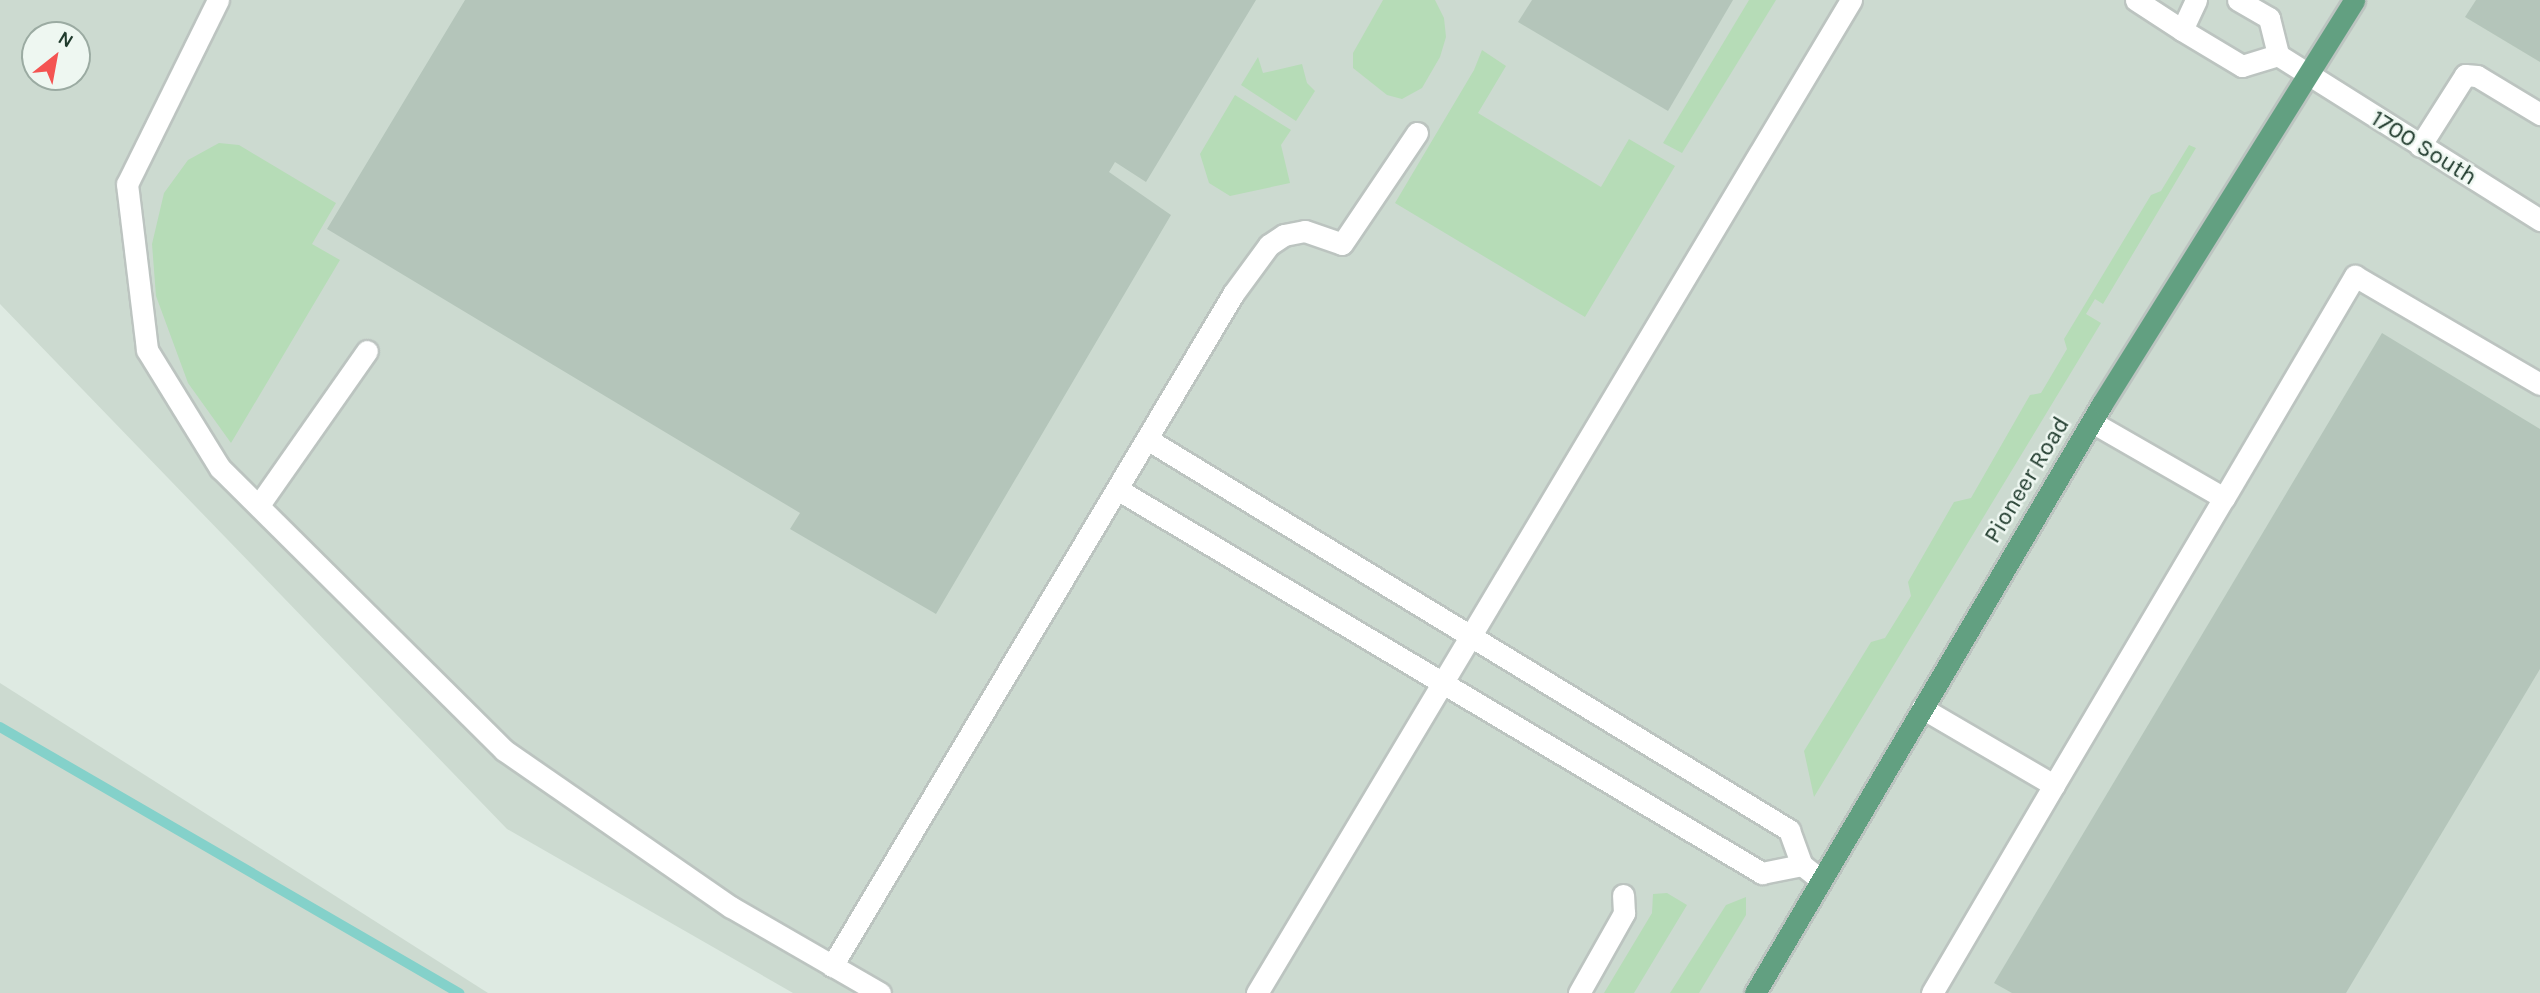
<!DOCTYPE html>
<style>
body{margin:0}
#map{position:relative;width:2540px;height:993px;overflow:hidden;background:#deeae2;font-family:Karla,sans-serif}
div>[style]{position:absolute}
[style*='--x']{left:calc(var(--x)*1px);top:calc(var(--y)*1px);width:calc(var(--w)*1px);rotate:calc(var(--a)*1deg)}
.built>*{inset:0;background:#ccdad0}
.green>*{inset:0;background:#b6dcb7}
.stream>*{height:10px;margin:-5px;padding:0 5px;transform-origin:5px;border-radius:5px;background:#84d1ca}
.building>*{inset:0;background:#b4c5ba}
.roads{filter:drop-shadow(2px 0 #bcc4c0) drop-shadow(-2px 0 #bcc4c0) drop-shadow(0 2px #bcc4c0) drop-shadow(0 -2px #bcc4c0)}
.minor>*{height:21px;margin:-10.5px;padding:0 10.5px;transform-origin:10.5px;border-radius:10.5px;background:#fff}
.major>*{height:21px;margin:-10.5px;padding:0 10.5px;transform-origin:10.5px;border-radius:10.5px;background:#62a081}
span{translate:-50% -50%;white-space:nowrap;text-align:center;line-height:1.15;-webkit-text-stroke:5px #eef7f1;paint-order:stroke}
.street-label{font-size:24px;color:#1f3a2c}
.north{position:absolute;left:21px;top:21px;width:70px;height:70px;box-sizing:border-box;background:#eef7f1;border:2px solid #9baba2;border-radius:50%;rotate:31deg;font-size:19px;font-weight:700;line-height:28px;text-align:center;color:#1f3a2c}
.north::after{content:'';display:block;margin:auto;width:24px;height:32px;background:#f45452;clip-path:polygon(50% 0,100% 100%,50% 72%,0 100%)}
</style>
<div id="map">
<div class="built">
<i style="clip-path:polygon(evenodd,0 0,2540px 0,2540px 993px,793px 993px,507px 829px,0 304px,0 0,35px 35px,77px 35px,77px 77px,35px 77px,35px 35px)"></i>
<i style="clip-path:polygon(0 683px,488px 993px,0 993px)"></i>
</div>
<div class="green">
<i style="clip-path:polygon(1383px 0,1435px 0,1444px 18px,1446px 37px,1440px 57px,1422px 88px,1402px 99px,1387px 95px,1353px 68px,1353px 53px)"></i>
<i style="clip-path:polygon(1749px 0,1776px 0,1682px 153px,1663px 143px)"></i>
<i style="clip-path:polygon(1482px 50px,1506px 66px,1478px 113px,1601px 187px,1629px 139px,1675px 166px,1585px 317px,1395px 203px,1474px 70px)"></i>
<i style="clip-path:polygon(1258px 57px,1263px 73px,1302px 64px,1307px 83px,1315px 91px,1296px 121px,1241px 85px)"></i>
<i style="clip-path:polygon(1235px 95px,1291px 130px,1281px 145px,1290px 183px,1230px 196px,1209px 183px,1200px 154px)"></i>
<i style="clip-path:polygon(219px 143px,239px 145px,336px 203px,312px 244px,340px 260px,231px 443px,188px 383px,156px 296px,152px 244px,164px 193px,188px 160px)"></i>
<i style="clip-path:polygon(2189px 145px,2196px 148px,2103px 304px,2095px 299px,2086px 314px,2101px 323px,1814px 797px,1804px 751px,1871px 642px,1885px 638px,1911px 596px,1908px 582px,1954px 502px,1971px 498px,2030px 395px,2041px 393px,2067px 349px,2064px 339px,2151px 195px,2161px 191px)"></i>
<i style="clip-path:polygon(1667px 893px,1687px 905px,1634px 993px,1604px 993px,1652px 913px,1653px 894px)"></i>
<i style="clip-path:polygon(1746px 897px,1746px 915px,1699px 993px,1670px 993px,1726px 905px)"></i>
</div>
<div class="stream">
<i style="--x:0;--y:727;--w:531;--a:30.09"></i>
</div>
<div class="building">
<i style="clip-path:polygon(465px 0,1256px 0,1146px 182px,1115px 162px,1109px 172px,1171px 215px,936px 614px,790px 529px,800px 513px,327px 229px)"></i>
<i style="clip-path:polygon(1532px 0,1733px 0,1668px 111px,1518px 22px)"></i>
<i style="clip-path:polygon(2476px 0,2540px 0,2540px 62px,2465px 17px)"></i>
<i style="clip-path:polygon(2382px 333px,2540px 429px,2540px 669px,2346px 993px,2012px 993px,1994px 983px)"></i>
</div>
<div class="roads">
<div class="minor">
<i style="--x:218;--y:0;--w:205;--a:116.3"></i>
<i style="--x:127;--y:184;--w:167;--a:83.1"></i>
<i style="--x:147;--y:350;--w:139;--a:58.3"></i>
<i style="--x:220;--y:468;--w:400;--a:44.8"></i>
<i style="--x:504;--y:750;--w:276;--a:34.7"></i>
<i style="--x:731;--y:907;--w:172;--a:30"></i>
<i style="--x:2136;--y:0;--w:55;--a:33.1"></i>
<i style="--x:2196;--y:0;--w:33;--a:115"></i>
<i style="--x:2182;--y:30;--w:70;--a:31"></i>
<i style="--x:2242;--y:66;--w:38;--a:-17"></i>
<i style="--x:2238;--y:0;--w:36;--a:30"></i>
<i style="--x:2269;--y:18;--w:38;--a:76"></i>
<i style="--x:2278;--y:55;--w:310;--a:32.2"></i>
<i style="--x:2420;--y:146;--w:84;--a:-57.6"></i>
<i style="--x:2465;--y:75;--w:12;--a:5"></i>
<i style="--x:2477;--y:76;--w:74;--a:31.1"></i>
<i style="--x:1147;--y:439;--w:752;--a:31.34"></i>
<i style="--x:1789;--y:830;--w:37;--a:70"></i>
<i style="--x:1802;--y:865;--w:24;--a:38"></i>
<i style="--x:1117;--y:489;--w:751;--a:30.77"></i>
<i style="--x:1762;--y:873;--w:41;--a:-11.3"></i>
<i style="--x:2224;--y:498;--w:258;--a:-59.5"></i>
<i style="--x:2355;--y:276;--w:214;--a:30.3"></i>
<i style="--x:259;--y:505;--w:188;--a:-55"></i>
<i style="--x:1922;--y:708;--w:153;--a:30.3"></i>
<i style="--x:2054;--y:785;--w:241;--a:120.4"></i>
<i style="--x:2054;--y:785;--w:334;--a:-59.4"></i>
<i style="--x:2224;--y:498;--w:152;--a:-150.1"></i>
<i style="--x:832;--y:966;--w:783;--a:-59.17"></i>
<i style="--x:1233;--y:294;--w:61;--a:-53.7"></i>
<i style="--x:1269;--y:245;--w:18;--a:-34"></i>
<i style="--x:1284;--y:235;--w:21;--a:-11"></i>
<i style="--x:1305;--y:231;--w:39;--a:19"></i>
<i style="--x:1342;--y:244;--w:134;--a:-56"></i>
<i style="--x:1257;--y:993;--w:1157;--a:-59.11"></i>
<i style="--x:1579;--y:993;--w:92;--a:-60.6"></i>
<i style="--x:1624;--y:913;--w:18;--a:-93"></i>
</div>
<div class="major">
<i style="--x:1755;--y:993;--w:684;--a:-59.5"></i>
<i style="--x:2102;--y:404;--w:476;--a:-58"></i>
</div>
</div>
<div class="street-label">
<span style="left:2424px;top:148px;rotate:32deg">1700 South</span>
<span style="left:2027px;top:480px;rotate:-59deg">Pioneer Road</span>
</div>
<div class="north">N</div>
</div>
